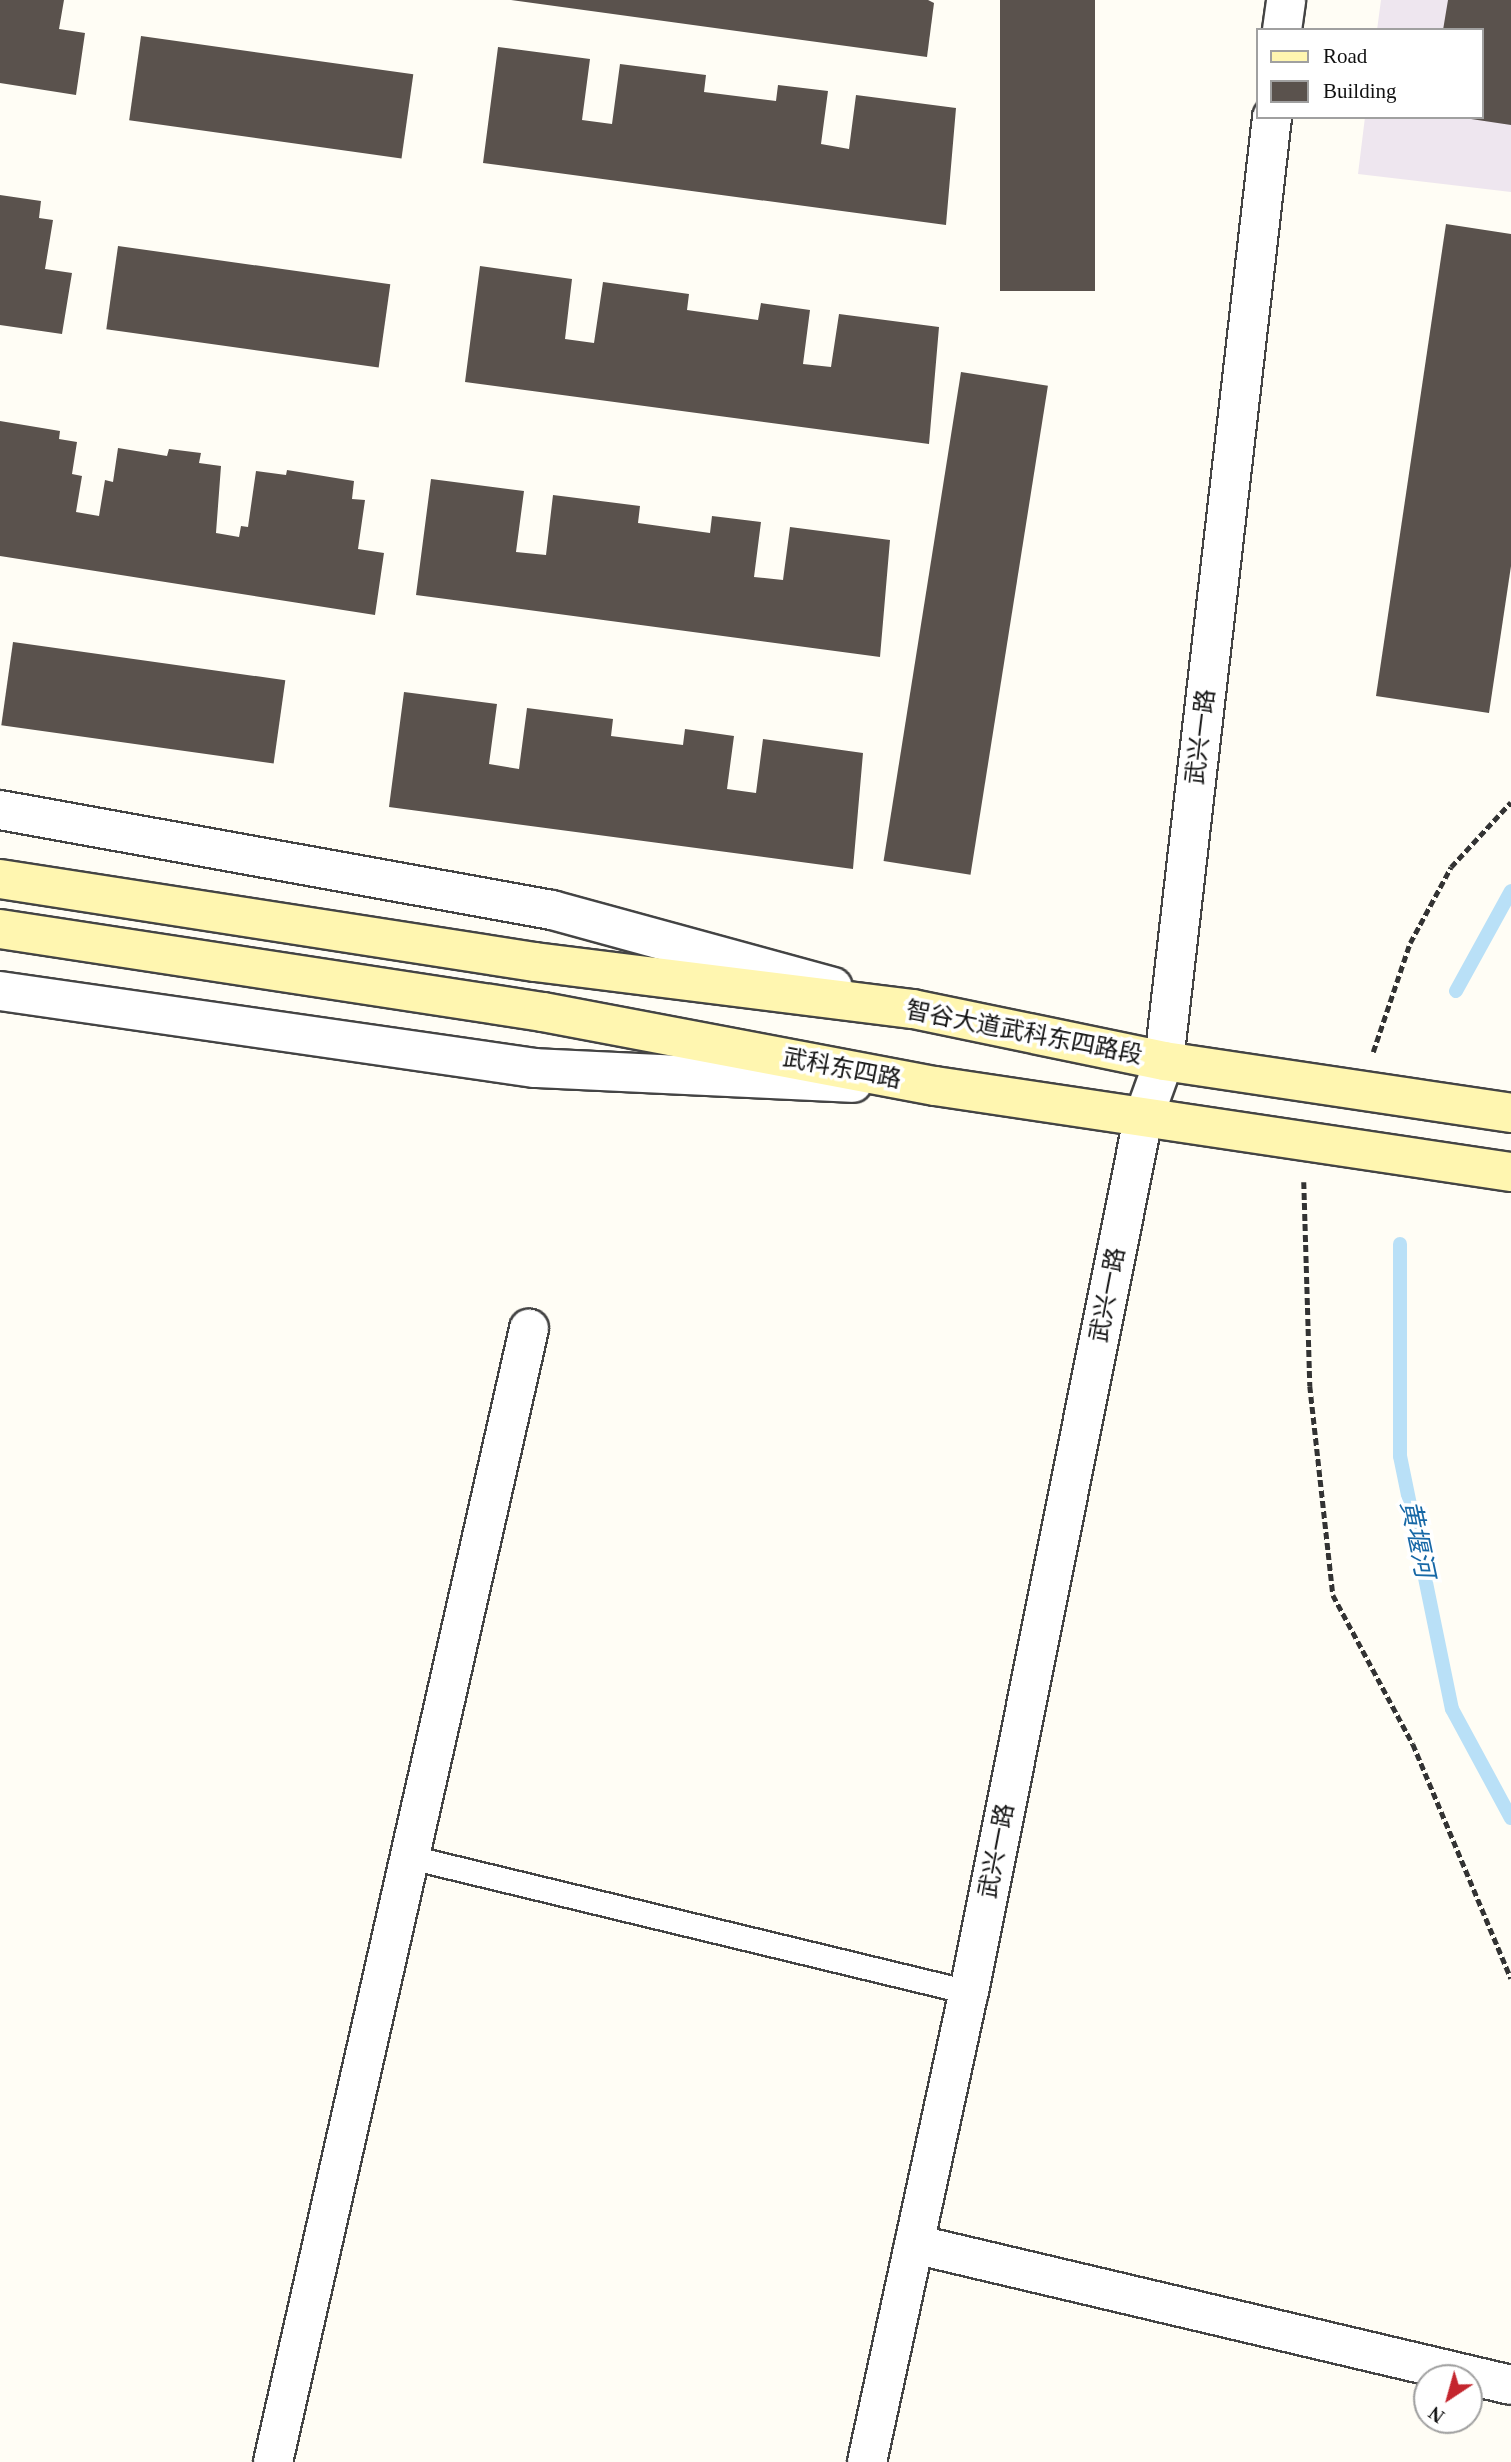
<!DOCTYPE html>
<meta charset="utf-8">
<style>
body{margin:0}
#map{position:relative;width:1511px;height:2462px;overflow:hidden;background:#fffdf5;font-family:"Times New Roman","Noto Sans SC",serif}
div>[style]{position:absolute}
[style*='--x']{left:calc(var(--x)*1px);top:calc(var(--y)*1px);width:calc(var(--w)*1px);rotate:calc(var(--a)*1deg)}
.industrial>*{inset:0;background:#eee6ef}
.stream>*{height:14px;margin:-7px;padding:0 7px;transform-origin:7px;border-radius:7px;background:#b9e0f7}
.building>*{inset:0;background:#5a524d;transform-origin:0 0}
.path>*{height:4.5px;margin-top:-2.25px;transform-origin:0;background:repeating-linear-gradient(90deg,#333 0 7px,transparent 0 10.5px)}
.roads{filter:drop-shadow(2px 0 #444) drop-shadow(-2px 0 #444) drop-shadow(0 2px #444) drop-shadow(0 -2px #444)}
.service>*{height:23px;margin:-11.5px;padding:0 11.5px;transform-origin:11.5px;border-radius:11.5px;background:#fff}
.minor>*{height:38px;margin:-19px;padding:0 19px;transform-origin:19px;border-radius:19px;background:#fff}
.tertiary>*{height:38px;margin:-19px;padding:0 19px;transform-origin:19px;border-radius:19px;background:#fff}
.secondary>*{height:38px;margin:-19px;padding:0 19px;transform-origin:19px;border-radius:19px;background:#fff6b0}
span{translate:-50% -50%;white-space:nowrap;text-align:center;line-height:1.15;-webkit-text-stroke:7px #fff;paint-order:stroke}
.street-label{font-size:24px;color:#111}
.water-label{font-size:26px;color:#1768a6;font-style:italic}
.legend{position:absolute;left:1256px;top:28px;width:228px;height:91px;box-sizing:border-box;background:#fff;border:2px solid #a0a0a0;margin:0;padding:9px 12px;list-style:none;font-size:21px;color:#111}
.legend li{display:flex;align-items:center;gap:14px;height:35px}
.legend b{width:35px;border:2px solid #a0a0a0}
.north{position:absolute;left:1413px;top:2364px;width:70px;height:70px;box-sizing:border-box;background:#fff;border:2px solid #a0a0a0;border-radius:50%;rotate:216deg;font-size:19px;font-weight:700;line-height:28px;text-align:center;color:#111}
.north::after{content:'';display:block;margin:auto;width:24px;height:32px;background:#c4262e;clip-path:polygon(50% 0,100% 100%,50% 72%,0 100%)}
</style>
<div id="map">
<div class="industrial">
<i style="clip-path:polygon(1381px 0,1511px 0,1511px 192px,1358px 174px,1365px 117px,1481px 117px,1481px 30px,1377px 30px)"></i>
</div>
<div class="stream">
<i style="--x:1456;--y:991;--w:114;--a:-61.2"></i>
<i style="--x:1400;--y:1244;--w:212;--a:90"></i>
<i style="--x:1400;--y:1456;--w:258;--a:78.4"></i>
<i style="--x:1452;--y:1709;--w:124;--a:61.6"></i>
</div>
<div class="building">
<i style="clip-path:polygon(0 0,64px 0,59px 29px,85px 33px,76px 95px,0 83px)"></i>
<i style="clip-path:polygon(511px 0,928px 0,934px 3px,927px 57px)"></i>
<i style="left:1000px;top:0;width:95px;height:291px"></i>
<i style="clip-path:polygon(1448px 0,1511px 0,1511px 125px,1471px 119px,1481px 117px,1481px 30px,1443px 30px)"></i>
<i style="left:141px;top:36px;width:275px;height:85px;rotate:8deg"></i>
<i style="clip-path:polygon(498px 47px,590px 59px,582px 120px,612px 124px,620px 64px,706px 75px,704px 92px,776px 101px,778px 85px,828px 91px,821px 144px,849px 149px,856px 95px,956px 108px,946px 225px,483px 163px)"></i>
<i style="clip-path:polygon(0 195px,41px 201px,39px 218px,53px 220px,45px 269px,72px 273px,62px 334px,0 325px)"></i>
<i style="clip-path:polygon(1446px 224px,1511px 234px,1511px 566px,1489px 713px,1376px 696px)"></i>
<i style="left:118px;top:246px;width:275px;height:84px;rotate:8deg"></i>
<i style="clip-path:polygon(480px 266px,572px 279px,565px 339px,594px 343px,603px 282px,689px 294px,687px 310px,758px 320px,761px 303px,810px 310px,803px 364px,831px 367px,839px 314px,939px 327px,929px 444px,465px 382px)"></i>
<i style="left:961px;top:372px;width:88px;height:495px;rotate:9deg"></i>
<i style="clip-path:polygon(0 421px,60px 431px,59px 439px,77px 442px,72px 474px,82px 476px,76px 512px,99px 516px,105px 480px,113px 482px,118px 448px,167px 456px,169px 449px,201px 453px,199px 463px,221px 466px,216px 533px,239px 537px,241px 526px,248px 527px,256px 471px,286px 475px,287px 470px,354px 481px,352px 499px,365px 500px,358px 549px,384px 553px,375px 615px,0 556px)"></i>
<i style="clip-path:polygon(431px 479px,524px 491px,516px 552px,546px 555px,553px 495px,640px 506px,638px 523px,710px 533px,712px 516px,761px 522px,754px 577px,783px 580px,790px 527px,890px 540px,880px 657px,416px 595px)"></i>
<i style="left:13px;top:642px;width:275px;height:84px;rotate:8deg"></i>
<i style="clip-path:polygon(404px 692px,497px 704px,489px 764px,519px 769px,527px 708px,613px 719px,611px 736px,683px 745px,685px 729px,734px 736px,727px 789px,756px 793px,763px 739px,863px 753px,853px 869px,389px 807px)"></i>
</div>
<div class="path">
<i style="--x:1373;--y:1052;--w:115;--a:-71.3"></i>
<i style="--x:1410;--y:943;--w:86;--a:-61.7"></i>
<i style="--x:1451;--y:867;--w:88;--a:-47.3"></i>
<i style="--x:1304;--y:1182;--w:204;--a:88.3"></i>
<i style="--x:1310;--y:1386;--w:210;--a:83.7"></i>
<i style="--x:1333;--y:1595;--w:169;--a:61.8"></i>
<i style="--x:1413;--y:1744;--w:254;--a:67.3"></i>
</div>
<div class="roads">
<div class="service">
<i style="--x:410;--y:1857;--w:575;--a:13.58"></i>
</div>
<div class="minor">
<i style="--x:1282;--y:30;--w:30;--a:-82"></i>
<i style="--x:914;--y:2244;--w:613;--a:13.29"></i>
<i style="--x:273;--y:2462;--w:1162;--a:-77.27"></i>
<i style="--x:867;--y:2462;--w:481;--a:-77.8"></i>
<i style="--x:969;--y:1992;--w:890;--a:-78.73"></i>
<i style="--x:1143;--y:1119;--w:62;--a:-70.1"></i>
<i style="--x:1164;--y:1061;--w:950;--a:-83.47"></i>
</div>
<div class="tertiary">
<i style="--x:0;--y:810;--w:561;--a:10.27"></i>
<i style="--x:552;--y:910;--w:291;--a:15.3"></i>
<i style="--x:0;--y:991;--w:541;--a:8.19"></i>
<i style="--x:535;--y:1068;--w:318;--a:2.7"></i>
</div>
<div class="secondary">
<i style="--x:0;--y:879;--w:541;--a:8.82"></i>
<i style="--x:535;--y:962;--w:381;--a:7.1"></i>
<i style="--x:913;--y:1009;--w:256;--a:11.7"></i>
<i style="--x:1164;--y:1061;--w:351;--a:8.5"></i>
<i style="--x:0;--y:929;--w:549;--a:8.69"></i>
<i style="--x:543;--y:1012;--w:399;--a:10.7"></i>
<i style="--x:935;--y:1086;--w:582;--a:8.49"></i>
</div>
</div>
<div class="street-label">
<span style="left:1201px;top:737px;rotate:-83deg">武兴一路</span>
<span style="left:1024px;top:1033px;rotate:11deg">智谷大道武科东四路段</span>
<span style="left:842px;top:1069px;rotate:11deg">武科东四路</span>
<span style="left:1108px;top:1295px;rotate:-79deg">武兴一路</span>
<span style="left:997px;top:1851px;rotate:-79deg">武兴一路</span>
</div>
<div class="water-label">
<span style="left:1417px;top:1539px;rotate:78deg">黄堰河</span>
</div>
<ul class="legend">
<li><b style="height:9px;background:#fff6b0"></b>Road</li>
<li><b style="height:19px;background:#5a524d"></b>Building</li>
</ul>
<div class="north">N</div>
</div>
